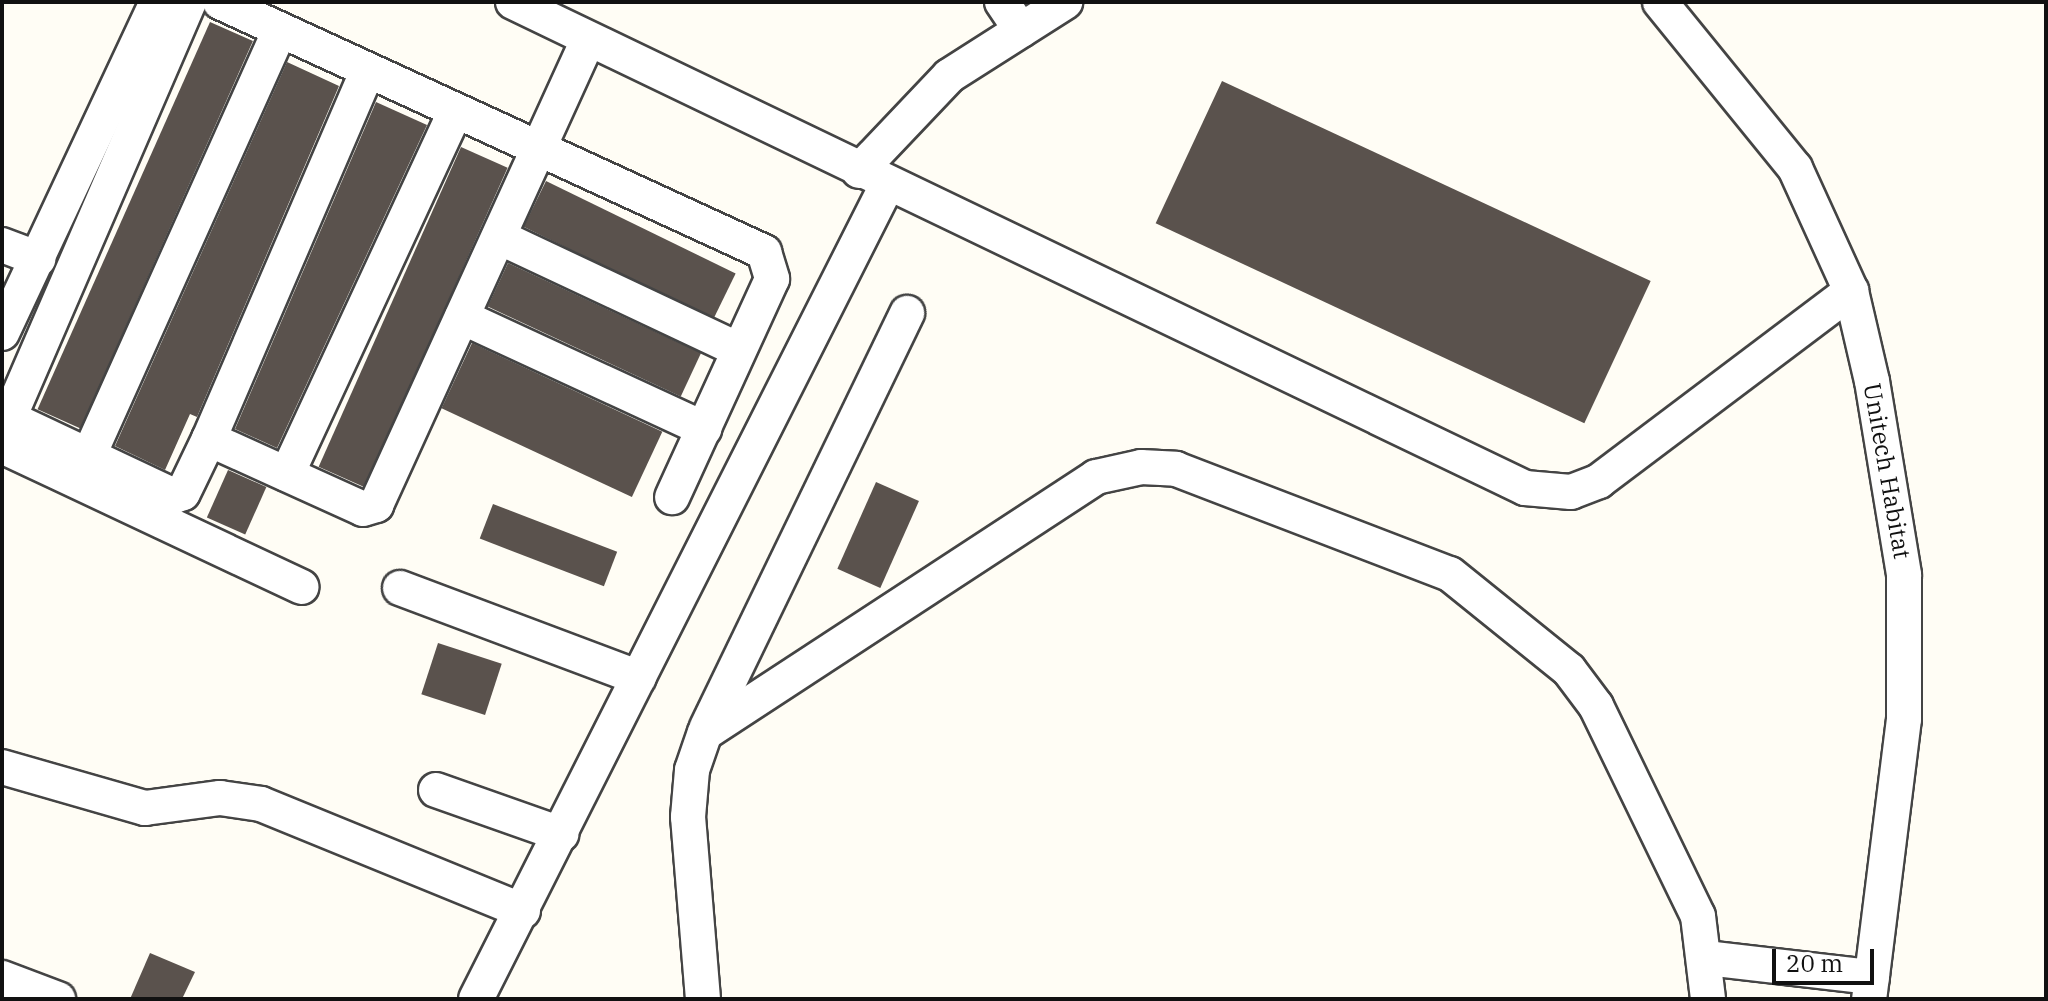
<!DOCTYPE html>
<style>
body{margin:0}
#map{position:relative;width:2048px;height:1001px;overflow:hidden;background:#fffdf5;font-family:"IBM Plex Serif",serif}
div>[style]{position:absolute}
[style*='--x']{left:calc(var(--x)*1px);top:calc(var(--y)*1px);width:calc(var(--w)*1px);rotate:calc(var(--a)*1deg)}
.building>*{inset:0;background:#5a524d;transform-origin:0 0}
.roads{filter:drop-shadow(2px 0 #444) drop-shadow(-2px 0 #444) drop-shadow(0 2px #444) drop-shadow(0 -2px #444)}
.street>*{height:34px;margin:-17px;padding:0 17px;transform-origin:17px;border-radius:17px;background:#fff}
span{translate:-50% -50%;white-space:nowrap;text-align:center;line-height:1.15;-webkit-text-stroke:8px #fff;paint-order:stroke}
.street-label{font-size:24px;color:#111}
.frame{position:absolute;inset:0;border:4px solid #111;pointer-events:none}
.scale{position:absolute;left:1772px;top:949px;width:102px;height:36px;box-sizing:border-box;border:4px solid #111;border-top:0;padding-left:10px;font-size:24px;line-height:28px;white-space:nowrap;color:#111;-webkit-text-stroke:6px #fff;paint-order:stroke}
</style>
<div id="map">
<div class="building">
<i style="left:210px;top:22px;width:47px;height:424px;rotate:24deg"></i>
<i style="clip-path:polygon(287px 62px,339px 86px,197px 417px,190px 414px,165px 470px,115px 446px)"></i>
<i style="left:1222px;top:81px;width:473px;height:157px;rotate:25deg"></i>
<i style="clip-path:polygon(376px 102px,427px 125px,277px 448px,235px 429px)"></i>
<i style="left:461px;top:147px;width:51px;height:350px;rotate:24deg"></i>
<i style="left:546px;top:181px;width:211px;height:51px;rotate:26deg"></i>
<i style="left:508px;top:263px;width:213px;height:48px;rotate:25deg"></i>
<i style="left:472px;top:343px;width:210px;height:72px;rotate:25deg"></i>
<i style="left:228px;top:470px;width:42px;height:52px;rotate:24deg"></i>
<i style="left:876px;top:482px;width:47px;height:95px;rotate:24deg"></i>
<i style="left:493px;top:504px;width:133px;height:37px;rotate:21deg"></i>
<i style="left:438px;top:643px;width:67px;height:54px;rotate:18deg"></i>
<i style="clip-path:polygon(150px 953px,195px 972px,182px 999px,130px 999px)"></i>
</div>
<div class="roads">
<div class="street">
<i style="--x:189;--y:2;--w:453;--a:113.4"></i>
<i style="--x:9;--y:418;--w:183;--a:25.3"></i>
<i style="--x:174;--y:496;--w:9;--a:-18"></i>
<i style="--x:183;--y:493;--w:60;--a:-64.3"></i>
<i style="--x:209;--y:439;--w:400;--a:-66.7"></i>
<i style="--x:220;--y:2;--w:599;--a:24.68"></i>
<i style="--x:764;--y:252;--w:28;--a:73"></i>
<i style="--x:772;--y:279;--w:240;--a:114.6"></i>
<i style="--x:513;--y:2;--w:1123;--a:25.65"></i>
<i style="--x:1525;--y:488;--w:46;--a:5"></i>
<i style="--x:1571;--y:492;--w:30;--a:-21"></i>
<i style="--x:1599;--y:481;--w:316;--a:-37"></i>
<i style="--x:1002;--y:2;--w:34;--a:56"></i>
<i style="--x:1660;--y:2;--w:214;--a:50.9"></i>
<i style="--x:1795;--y:168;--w:135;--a:65.5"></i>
<i style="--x:1851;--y:291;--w:92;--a:76.9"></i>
<i style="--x:1872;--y:381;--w:197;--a:80.6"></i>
<i style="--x:1904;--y:575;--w:144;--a:90"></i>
<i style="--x:1904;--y:719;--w:282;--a:97.1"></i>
<i style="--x:859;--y:171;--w:131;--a:-46.5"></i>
<i style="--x:949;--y:76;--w:138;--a:-32.5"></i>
<i style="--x:499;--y:237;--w:265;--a:25.2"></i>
<i style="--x:2;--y:245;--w:39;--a:21"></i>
<i style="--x:462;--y:317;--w:267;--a:24.8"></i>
<i style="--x:2;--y:333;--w:365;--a:-64.9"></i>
<i style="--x:209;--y:439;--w:169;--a:24.4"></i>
<i style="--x:363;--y:509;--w:14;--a:-17"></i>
<i style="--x:376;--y:505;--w:511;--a:-65.49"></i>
<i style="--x:2;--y:446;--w:331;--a:25.2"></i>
<i style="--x:89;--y:455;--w:464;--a:-65.8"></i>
<i style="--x:287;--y:474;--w:399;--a:-65.1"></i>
<i style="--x:400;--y:588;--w:255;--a:20.6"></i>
<i style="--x:707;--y:727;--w:460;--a:-64.2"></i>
<i style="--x:2;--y:767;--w:149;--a:16"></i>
<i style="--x:145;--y:808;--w:76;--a:-7.6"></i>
<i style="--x:220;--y:798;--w:41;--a:8.3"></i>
<i style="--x:261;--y:804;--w:283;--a:22.2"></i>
<i style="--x:436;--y:790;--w:133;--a:19.4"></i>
<i style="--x:1707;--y:958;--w:166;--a:6.6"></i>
<i style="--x:2;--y:978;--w:60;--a:20.6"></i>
<i style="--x:476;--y:999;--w:914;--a:-63.21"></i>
<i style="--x:703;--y:999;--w:183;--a:-94.7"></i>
<i style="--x:688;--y:817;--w:47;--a:-85.1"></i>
<i style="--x:692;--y:770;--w:39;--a:-71"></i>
<i style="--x:705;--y:733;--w:467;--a:-33.2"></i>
<i style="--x:1096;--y:477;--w:46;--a:-12.5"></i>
<i style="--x:1141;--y:467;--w:35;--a:3"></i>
<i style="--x:1176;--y:469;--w:293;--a:21"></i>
<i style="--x:1450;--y:574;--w:153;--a:38.9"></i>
<i style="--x:1569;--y:670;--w:45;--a:53.1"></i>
<i style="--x:1596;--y:706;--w:233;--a:64.1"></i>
<i style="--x:1698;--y:916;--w:84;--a:83.1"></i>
</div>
</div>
<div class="street-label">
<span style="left:1887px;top:471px;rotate:80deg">Unitech Habitat</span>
</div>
<div class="frame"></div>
<div class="scale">20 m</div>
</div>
